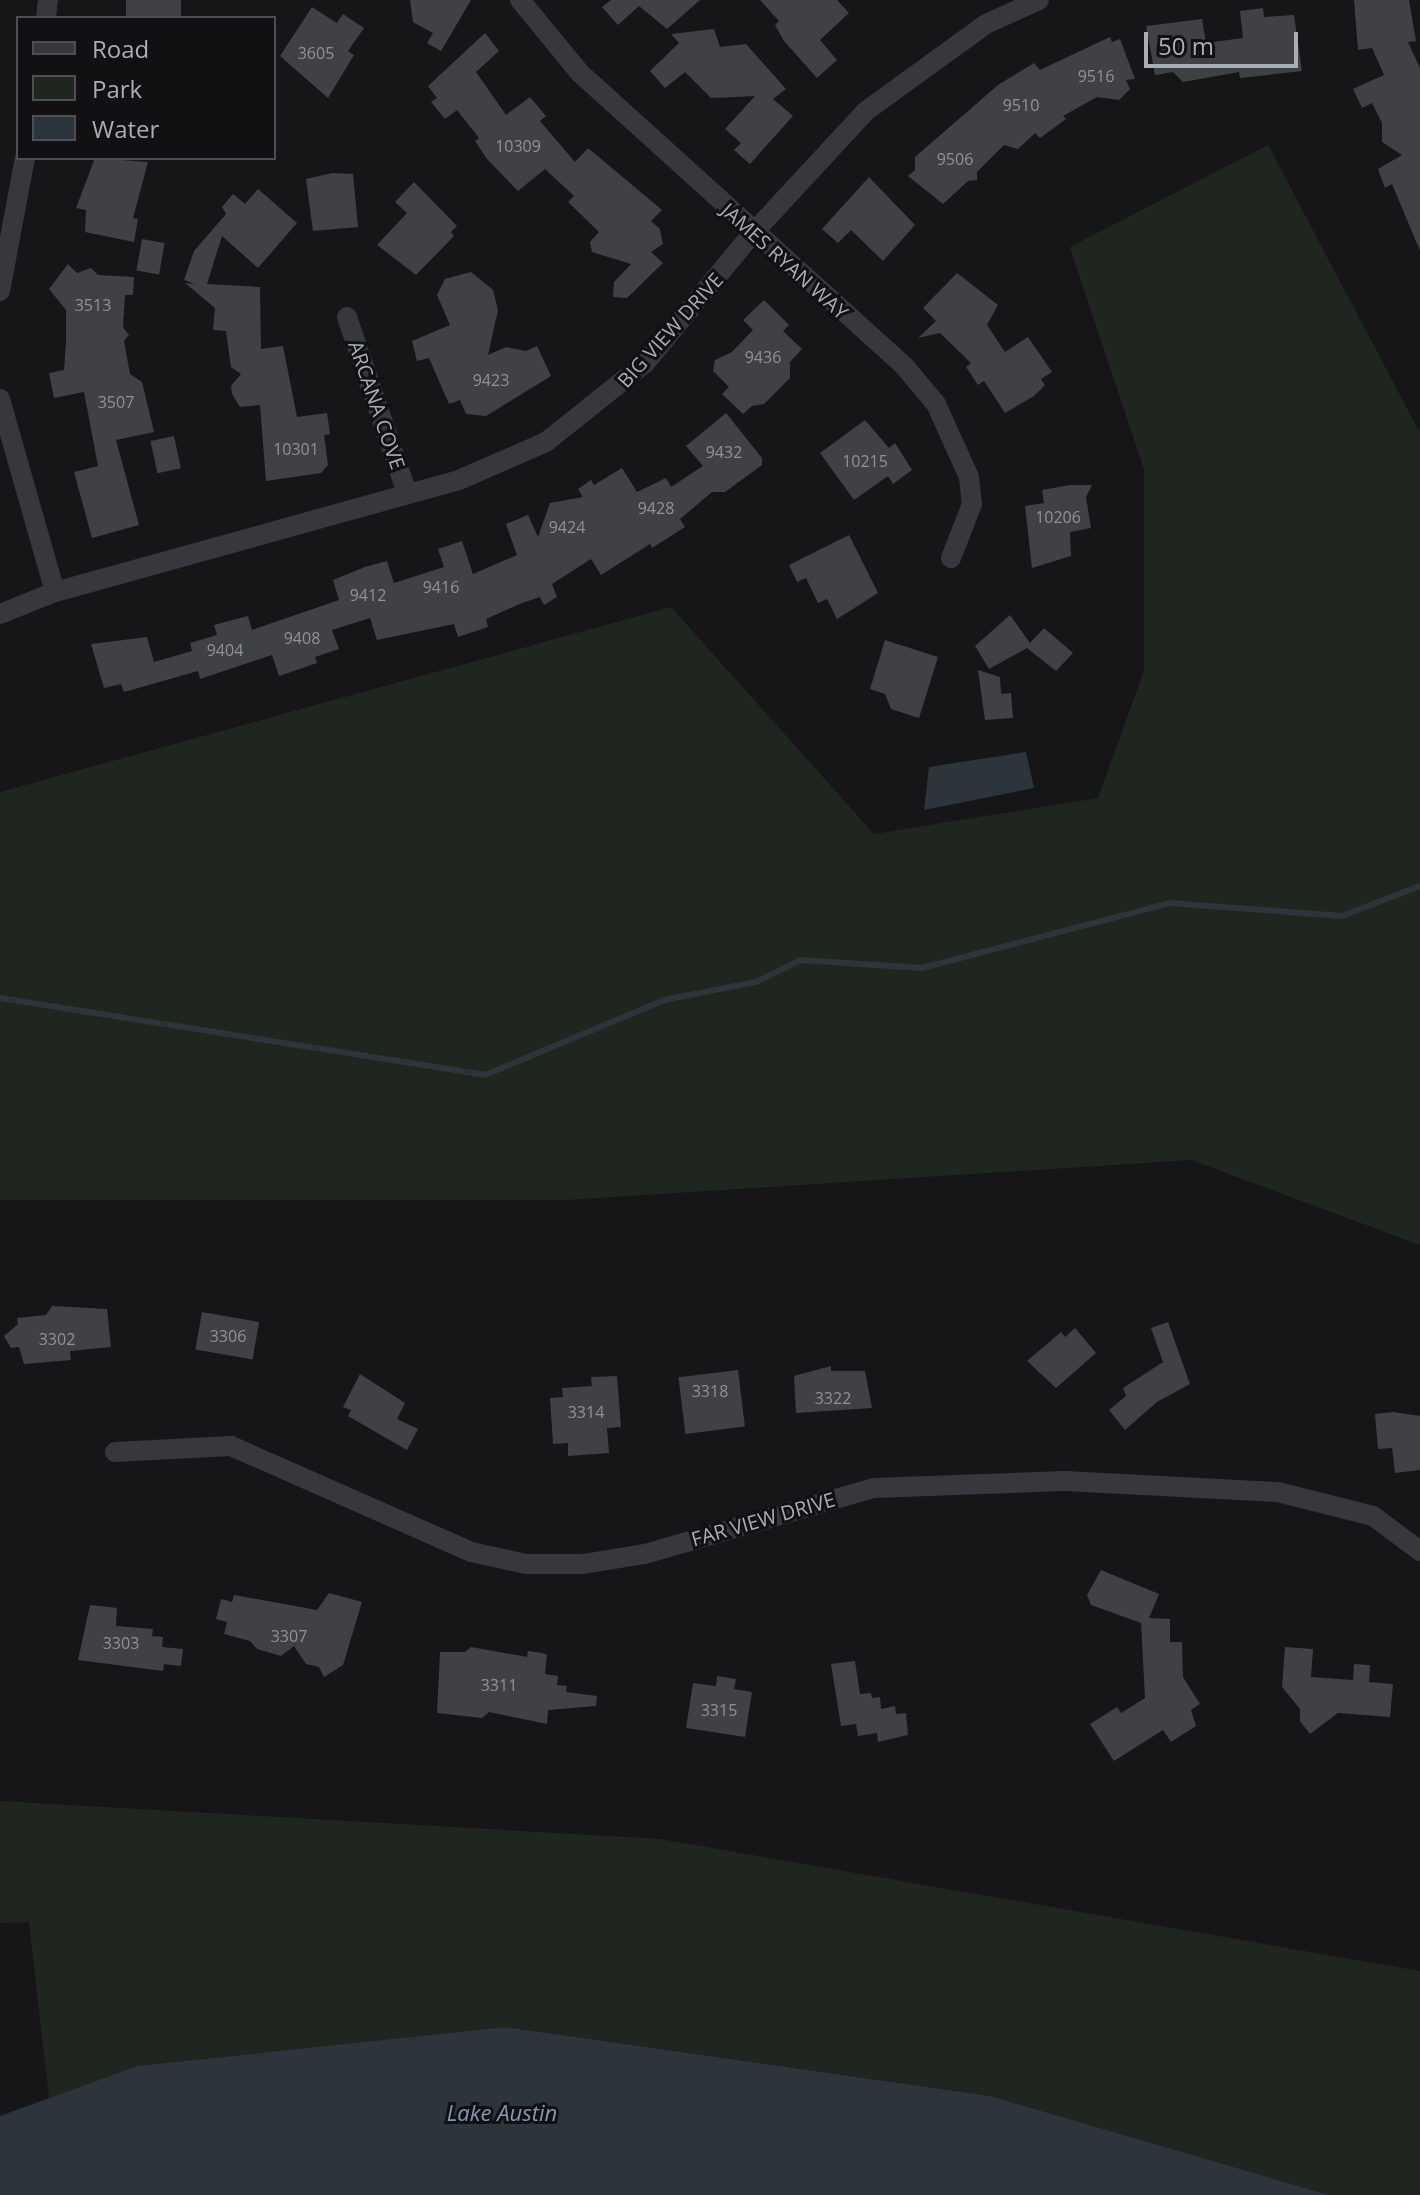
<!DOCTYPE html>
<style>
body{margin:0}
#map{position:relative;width:1420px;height:2195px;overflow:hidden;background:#161618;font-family:"Open Sans",sans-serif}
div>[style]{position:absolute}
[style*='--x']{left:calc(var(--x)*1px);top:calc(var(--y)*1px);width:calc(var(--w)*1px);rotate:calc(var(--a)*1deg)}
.green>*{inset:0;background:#1e261f}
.water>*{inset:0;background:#2c353c}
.stream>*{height:6px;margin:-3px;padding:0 3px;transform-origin:3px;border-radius:3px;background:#2c353c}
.building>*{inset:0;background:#404145;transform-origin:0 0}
.street>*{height:20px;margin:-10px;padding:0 10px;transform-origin:10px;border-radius:10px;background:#37383d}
span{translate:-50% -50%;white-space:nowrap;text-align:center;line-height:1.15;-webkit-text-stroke:6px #111113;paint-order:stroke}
.number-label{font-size:16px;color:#8e929b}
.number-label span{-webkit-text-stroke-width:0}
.street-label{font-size:20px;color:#a8adb8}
.water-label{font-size:22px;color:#7f9bb3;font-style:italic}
.legend{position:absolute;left:16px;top:16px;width:260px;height:144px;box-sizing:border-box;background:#111113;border:2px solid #4d4f55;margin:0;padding:10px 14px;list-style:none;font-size:24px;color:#a8adb8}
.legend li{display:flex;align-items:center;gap:16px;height:40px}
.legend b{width:40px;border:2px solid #4d4f55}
.scale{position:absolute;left:1144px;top:32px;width:154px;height:36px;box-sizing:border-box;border:4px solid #a8adb8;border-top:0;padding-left:10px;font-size:24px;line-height:28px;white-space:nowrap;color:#a8adb8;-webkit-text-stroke:6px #111113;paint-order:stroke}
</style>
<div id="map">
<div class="green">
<i style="clip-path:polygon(1268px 145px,1420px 433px,1420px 1245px,1191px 1160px,567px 1200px,0 1200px,0 792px,671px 607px,874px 834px,1098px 798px,1144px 671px,1144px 469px,1070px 247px)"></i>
<i style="clip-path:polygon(0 1801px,660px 1839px,1420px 1971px,1420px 2195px,1329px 2195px,990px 2096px,505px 2027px,137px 2066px,49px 2098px,29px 1922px,0 1923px)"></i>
</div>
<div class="water">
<i style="clip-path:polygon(1026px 752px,1034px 788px,924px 810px,929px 767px)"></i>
<i style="clip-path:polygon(505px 2027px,990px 2096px,1329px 2195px,0 2195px,0 2116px,137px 2066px)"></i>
</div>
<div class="stream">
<i style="--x:0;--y:998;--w:491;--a:9"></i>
<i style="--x:485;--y:1075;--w:194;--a:-22.7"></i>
<i style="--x:664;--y:1000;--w:94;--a:-11.1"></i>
<i style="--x:756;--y:982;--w:50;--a:-26.1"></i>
<i style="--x:801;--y:960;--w:121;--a:3.8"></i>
<i style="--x:922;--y:968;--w:255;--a:-14.7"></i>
<i style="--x:1169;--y:903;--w:173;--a:4.3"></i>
<i style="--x:1342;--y:916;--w:84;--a:-21"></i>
</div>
<div class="building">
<i style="left:126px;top:0;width:55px;height:18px"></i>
<i style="clip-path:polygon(410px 0,471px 0,441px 51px,427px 43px,433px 33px,413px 22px)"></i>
<i style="clip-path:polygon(611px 0,700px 0,667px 29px,639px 6px,618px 25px,602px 7px)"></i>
<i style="clip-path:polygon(760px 0,837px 0,849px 13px,820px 40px,837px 60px,817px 78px,784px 41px,775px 25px,779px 21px)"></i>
<i style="clip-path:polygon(1354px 0,1409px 0,1416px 41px,1408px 42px,1420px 68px,1420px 251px,1392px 184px,1385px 188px,1378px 169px,1402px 155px,1382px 142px,1382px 123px,1372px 103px,1362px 108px,1353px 89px,1384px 75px,1372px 48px,1358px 50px)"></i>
<i style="clip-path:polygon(312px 7px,337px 23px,343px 14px,364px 28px,348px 51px,354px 55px,328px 98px,280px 56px)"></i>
<i style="clip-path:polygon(1263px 8px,1264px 17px,1294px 15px,1302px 71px,1240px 78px,1239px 72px,1183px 82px,1173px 72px,1155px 75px,1146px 26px,1202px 19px,1206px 43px,1243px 38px,1240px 11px)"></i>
<i style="clip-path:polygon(714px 29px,720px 47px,746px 44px,786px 89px,773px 99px,793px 116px,750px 164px,734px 150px,741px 143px,725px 129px,755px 96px,711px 98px,685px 72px,665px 88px,650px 71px,679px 43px,671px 34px)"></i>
<i style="clip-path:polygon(485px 33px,499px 51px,476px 72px,506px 115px,530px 97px,546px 116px,540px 121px,575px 162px,588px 148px,662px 210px,651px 221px,660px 229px,663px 244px,651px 252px,663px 263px,627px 298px,613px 297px,614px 282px,631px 264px,592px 252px,590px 242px,599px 232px,568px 202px,574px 196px,545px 169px,518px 191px,487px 159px,475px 141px,479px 138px,457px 110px,445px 119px,431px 102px,437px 98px,428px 86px)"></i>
<i style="clip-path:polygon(1110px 37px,1112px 42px,1120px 39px,1135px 79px,1126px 80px,1130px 89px,1119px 100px,1097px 97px,1063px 116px,1066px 119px,1040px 138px,1035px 133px,1018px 149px,1004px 145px,977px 172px,977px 180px,968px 181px,943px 204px,908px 176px,915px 170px,915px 157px,998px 85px,1034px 63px,1040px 70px)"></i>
<i style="clip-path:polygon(95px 158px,148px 162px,133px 218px,138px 219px,134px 242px,85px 232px,86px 210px,76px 208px)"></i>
<i style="clip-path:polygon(332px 173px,353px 174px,358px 227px,313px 231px,306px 179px)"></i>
<i style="clip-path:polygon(869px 177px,915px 225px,883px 261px,851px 230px,838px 243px,822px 229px)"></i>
<i style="clip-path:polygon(414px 182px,457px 226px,451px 232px,454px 236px,416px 275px,377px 245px,407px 213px,395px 202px)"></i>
<i style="clip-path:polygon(258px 189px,297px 223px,258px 268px,222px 236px,207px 284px,260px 287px,261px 349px,283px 346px,297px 417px,327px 413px,330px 434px,324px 435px,328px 465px,321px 473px,266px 481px,260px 405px,240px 407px,232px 394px,231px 386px,241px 374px,231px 367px,226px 331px,213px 330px,215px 308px,185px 283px,195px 284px,184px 280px,194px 251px,226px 214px,222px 207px,233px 194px,245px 204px)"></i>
<i style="left:142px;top:239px;width:23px;height:32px;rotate:10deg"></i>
<i style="clip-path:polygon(68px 264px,77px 273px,91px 268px,98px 275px,134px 277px,133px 295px,125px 295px,123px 327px,129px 335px,124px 341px,130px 374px,142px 382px,154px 432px,116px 440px,139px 525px,92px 538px,74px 472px,98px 466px,84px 392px,54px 398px,49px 373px,64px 370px,66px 342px,66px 310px,49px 289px)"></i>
<i style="clip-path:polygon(471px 272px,493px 290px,498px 310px,488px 355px,506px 347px,526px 351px,537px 346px,551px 376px,486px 416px,466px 414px,460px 400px,449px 404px,429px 358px,417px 361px,412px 341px,450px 325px,437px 295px,445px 279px)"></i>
<i style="clip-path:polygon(957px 273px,998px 305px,987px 325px,1005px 352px,1028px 337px,1052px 372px,1041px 379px,1045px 385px,1034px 396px,1005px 413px,984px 381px,978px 385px,966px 367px,971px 363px,940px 333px,918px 338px,936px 321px,923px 308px)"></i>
<i style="clip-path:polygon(764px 300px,789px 325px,783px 331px,802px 349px,790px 362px,790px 378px,764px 404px,752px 406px,743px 414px,722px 394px,729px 387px,713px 371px,715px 360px,732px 352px,753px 330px,743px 320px)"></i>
<i style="clip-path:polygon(726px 413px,762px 458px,762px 465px,725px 492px,712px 492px,680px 519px,685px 527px,652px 548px,650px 544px,601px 575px,591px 559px,552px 584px,557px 597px,544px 605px,540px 597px,522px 603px,486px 619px,488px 627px,458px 637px,454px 624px,377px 640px,370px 618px,332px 630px,339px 649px,315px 657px,317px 663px,279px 676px,272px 655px,200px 679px,198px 671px,124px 692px,121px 684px,104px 688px,91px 644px,147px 637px,154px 662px,192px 651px,190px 643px,217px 635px,214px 625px,248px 616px,252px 630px,339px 600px,333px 580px,365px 567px,387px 561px,394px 583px,444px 567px,438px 549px,462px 541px,473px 574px,517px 555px,506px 524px,528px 515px,538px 537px,550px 503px,583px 497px,578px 489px,591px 480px,594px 485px,622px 468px,637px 492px,666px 478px,671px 487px,703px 466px,686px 446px)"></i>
<i style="clip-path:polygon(865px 420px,889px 448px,895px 443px,912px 470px,893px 484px,888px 476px,854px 500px,820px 453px)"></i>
<i style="left:174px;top:436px;width:33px;height:24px;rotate:78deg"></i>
<i style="clip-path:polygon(1070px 485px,1092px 485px,1086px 497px,1091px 528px,1070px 532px,1071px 556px,1032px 568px,1025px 506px,1044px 503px,1042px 490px)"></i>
<i style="clip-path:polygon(849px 535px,878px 593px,837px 619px,827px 599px,818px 603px,806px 578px,797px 582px,789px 565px)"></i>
<i style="clip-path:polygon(1010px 615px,1030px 643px,1044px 628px,1073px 653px,1056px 671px,1027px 648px,989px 669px,975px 646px)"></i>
<i style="clip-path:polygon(885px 640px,938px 657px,919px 718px,891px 709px,885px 694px,870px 689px)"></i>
<i style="clip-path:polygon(978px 670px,1000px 677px,1001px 694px,1011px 693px,1013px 718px,985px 720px)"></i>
<i style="clip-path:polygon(52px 1306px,107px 1309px,111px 1347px,70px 1351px,71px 1360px,24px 1364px,19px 1347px,11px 1348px,4px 1336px,18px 1324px,17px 1318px,46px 1315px)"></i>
<i style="left:202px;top:1312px;width:58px;height:38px;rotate:10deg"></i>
<i style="clip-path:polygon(1168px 1322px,1190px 1384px,1157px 1402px,1125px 1430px,1109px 1410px,1126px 1396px,1123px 1388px,1163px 1362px,1151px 1328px)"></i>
<i style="clip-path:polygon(1075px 1328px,1096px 1353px,1056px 1388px,1027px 1361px,1061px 1332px,1065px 1337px)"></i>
<i style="clip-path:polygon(831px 1366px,831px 1371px,865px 1371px,872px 1408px,796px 1413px,794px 1376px)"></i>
<i style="left:738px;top:1370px;width:57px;height:60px;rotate:83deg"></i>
<i style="clip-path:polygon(360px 1374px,405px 1403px,397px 1419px,418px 1429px,407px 1450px,348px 1416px,351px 1410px,343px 1407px)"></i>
<i style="clip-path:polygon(617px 1376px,621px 1427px,607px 1428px,609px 1453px,568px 1456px,568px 1443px,553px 1444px,550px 1398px,563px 1397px,562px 1388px,592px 1386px,591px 1377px)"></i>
<i style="clip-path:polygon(1393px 1412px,1420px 1416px,1420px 1470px,1395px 1473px,1392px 1448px,1378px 1449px,1375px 1414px)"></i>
<i style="clip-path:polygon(1101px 1570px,1159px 1594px,1149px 1618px,1170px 1619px,1170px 1642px,1182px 1642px,1183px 1677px,1200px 1704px,1191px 1710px,1196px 1726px,1171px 1742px,1163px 1730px,1114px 1761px,1090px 1724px,1117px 1707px,1121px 1713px,1145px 1698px,1141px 1623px,1091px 1605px,1087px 1595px)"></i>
<i style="clip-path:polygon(329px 1593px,362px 1602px,343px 1665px,324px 1677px,319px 1667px,306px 1664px,294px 1646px,281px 1656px,257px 1649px,250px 1641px,224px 1634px,227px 1622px,216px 1619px,221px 1599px,232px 1602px,234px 1595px,317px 1610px)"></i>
<i style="clip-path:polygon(90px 1605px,117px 1608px,116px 1626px,153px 1629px,152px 1636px,163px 1637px,162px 1647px,183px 1649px,181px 1666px,164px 1664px,163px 1671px,78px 1660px)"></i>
<i style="clip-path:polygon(471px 1647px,527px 1657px,528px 1651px,542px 1653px,547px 1655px,545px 1674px,558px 1676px,557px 1685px,567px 1686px,566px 1692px,597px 1696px,596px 1706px,548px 1710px,547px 1724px,489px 1712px,482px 1718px,437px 1713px,440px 1652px,465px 1652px)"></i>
<i style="clip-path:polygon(1285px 1647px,1313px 1649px,1311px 1677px,1353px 1680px,1354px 1664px,1370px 1665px,1369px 1682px,1393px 1684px,1390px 1717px,1338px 1713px,1310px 1734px,1300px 1721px,1300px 1709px,1282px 1687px)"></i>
<i style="clip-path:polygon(855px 1661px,860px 1694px,871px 1693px,872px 1698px,880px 1697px,881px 1709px,895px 1706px,896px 1714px,906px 1713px,908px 1735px,878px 1742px,877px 1733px,858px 1736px,856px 1724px,841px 1726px,831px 1664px)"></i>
<i style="clip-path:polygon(717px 1676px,736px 1679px,734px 1689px,752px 1692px,745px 1737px,686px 1728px,693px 1683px,716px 1686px)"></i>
</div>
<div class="street">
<i style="--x:520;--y:0;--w:94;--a:50.6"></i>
<i style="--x:580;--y:73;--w:438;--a:42.1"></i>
<i style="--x:905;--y:367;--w:48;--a:50"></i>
<i style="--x:936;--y:404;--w:80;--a:65.7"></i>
<i style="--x:969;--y:477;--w:27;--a:84"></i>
<i style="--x:972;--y:504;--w:58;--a:111.3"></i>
<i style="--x:46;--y:18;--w:18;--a:-84"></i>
<i style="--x:0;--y:291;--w:135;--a:-79.4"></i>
<i style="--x:347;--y:317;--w:186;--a:71.2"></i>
<i style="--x:0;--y:399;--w:201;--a:74.1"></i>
<i style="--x:0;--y:614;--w:59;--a:-21.8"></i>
<i style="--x:55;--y:592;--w:419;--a:-15.5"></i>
<i style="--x:459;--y:480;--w:95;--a:-23.6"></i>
<i style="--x:546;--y:442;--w:127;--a:-38.6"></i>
<i style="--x:645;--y:363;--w:169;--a:-50.3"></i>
<i style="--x:753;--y:233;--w:166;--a:-47.2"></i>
<i style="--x:866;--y:111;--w:148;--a:-35.9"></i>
<i style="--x:986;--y:24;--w:58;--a:-24.4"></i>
<i style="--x:115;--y:1452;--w:116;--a:-3"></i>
<i style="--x:231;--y:1446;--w:262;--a:23.8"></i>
<i style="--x:471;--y:1552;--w:56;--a:12.3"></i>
<i style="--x:526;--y:1564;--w:57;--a:0"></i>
<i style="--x:583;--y:1564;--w:63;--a:-9.2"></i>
<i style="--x:645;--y:1554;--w:238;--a:-16.1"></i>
<i style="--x:874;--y:1488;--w:191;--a:-2.1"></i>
<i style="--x:1065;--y:1481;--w:213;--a:3"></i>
<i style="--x:1278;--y:1492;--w:98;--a:14.2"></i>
<i style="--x:1373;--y:1516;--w:59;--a:36.7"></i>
</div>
<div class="number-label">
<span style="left:316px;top:53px">3605</span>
<span style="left:1096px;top:76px">9516</span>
<span style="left:1021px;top:105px">9510</span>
<span style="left:518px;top:146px">10309</span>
<span style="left:955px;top:159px">9506</span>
<span style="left:93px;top:305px">3513</span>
<span style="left:763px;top:357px">9436</span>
<span style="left:491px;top:380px">9423</span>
<span style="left:116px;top:402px">3507</span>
<span style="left:296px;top:449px">10301</span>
<span style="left:724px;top:452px">9432</span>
<span style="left:865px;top:461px">10215</span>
<span style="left:656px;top:508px">9428</span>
<span style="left:1058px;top:517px">10206</span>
<span style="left:567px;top:527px">9424</span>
<span style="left:441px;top:587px">9416</span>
<span style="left:368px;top:595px">9412</span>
<span style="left:302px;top:638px">9408</span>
<span style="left:225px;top:650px">9404</span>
<span style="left:228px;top:1336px">3306</span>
<span style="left:57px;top:1339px">3302</span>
<span style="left:710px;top:1391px">3318</span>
<span style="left:833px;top:1398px">3322</span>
<span style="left:586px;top:1412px">3314</span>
<span style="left:289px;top:1636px">3307</span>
<span style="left:121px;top:1643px">3303</span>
<span style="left:499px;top:1685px">3311</span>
<span style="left:719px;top:1710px">3315</span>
</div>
<div class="street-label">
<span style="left:785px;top:261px;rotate:42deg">JAMES RYAN WAY</span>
<span style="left:670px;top:330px;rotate:-48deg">BIG VIEW DRIVE</span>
<span style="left:377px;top:405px;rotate:71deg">ARCANA COVE</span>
<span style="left:763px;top:1519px;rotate:-16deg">FAR VIEW DRIVE</span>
</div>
<div class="water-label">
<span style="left:502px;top:2113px">Lake Austin</span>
</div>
<ul class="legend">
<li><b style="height:10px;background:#37383d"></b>Road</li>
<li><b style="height:22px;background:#1e261f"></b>Park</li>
<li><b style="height:22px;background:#2c353c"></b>Water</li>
</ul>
<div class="scale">50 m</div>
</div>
